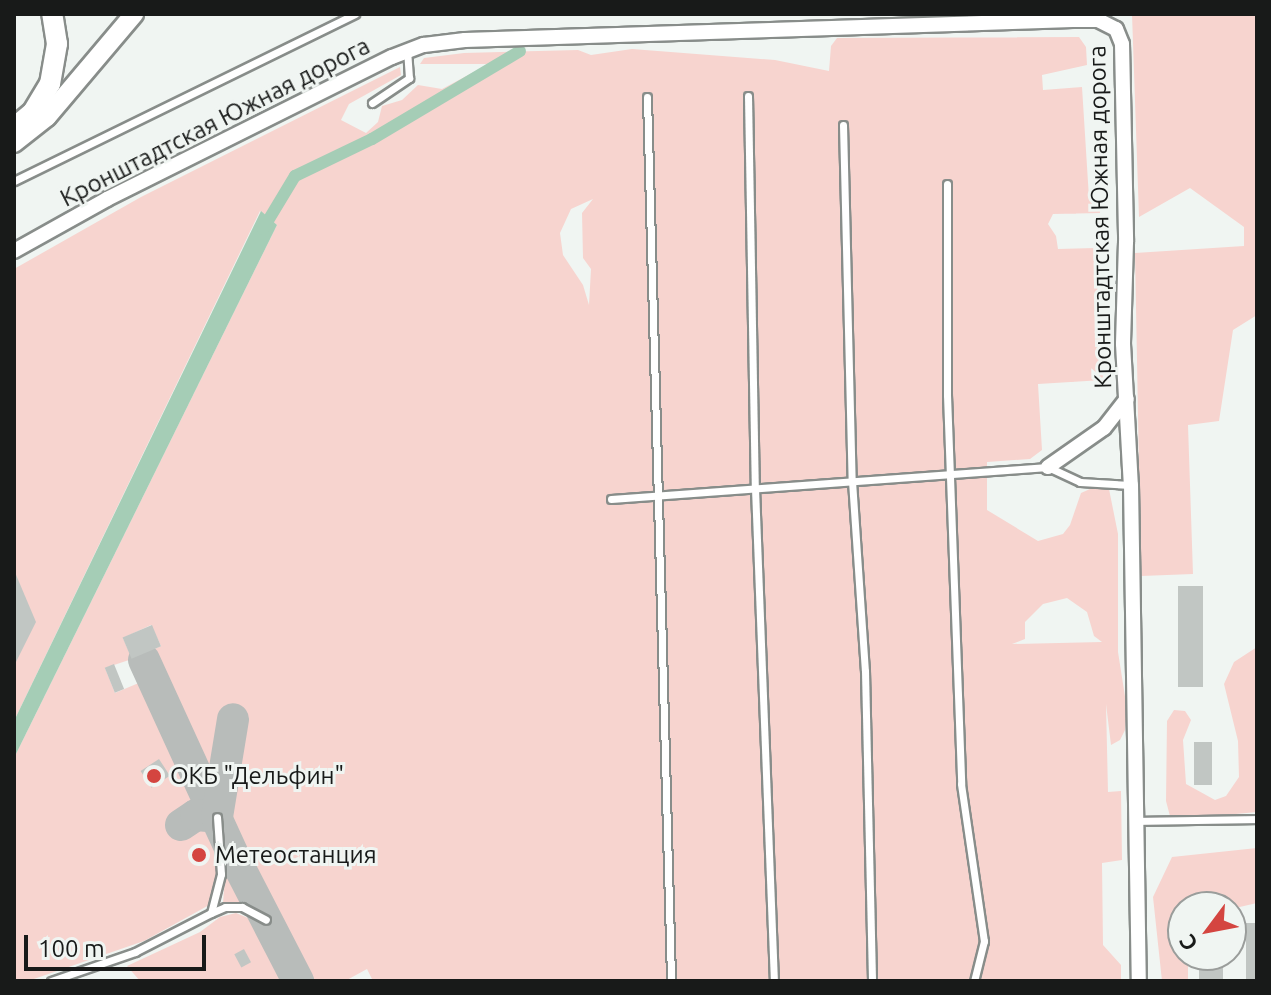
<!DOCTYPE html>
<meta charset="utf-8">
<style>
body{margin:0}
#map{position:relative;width:1271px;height:995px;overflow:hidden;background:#f0f5f2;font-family:Ubuntu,sans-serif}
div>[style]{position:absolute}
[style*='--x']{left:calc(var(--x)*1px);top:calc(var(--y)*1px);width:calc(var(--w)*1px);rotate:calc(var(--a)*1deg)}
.green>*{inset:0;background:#f7d4cf}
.water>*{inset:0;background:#a5cdb6}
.canal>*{height:12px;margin:-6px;padding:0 6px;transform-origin:6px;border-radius:6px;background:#a5cdb6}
.taxiway>*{height:32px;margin:-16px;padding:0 16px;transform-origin:16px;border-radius:16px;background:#b8bcba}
.building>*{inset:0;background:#c1c6c3;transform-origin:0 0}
.roads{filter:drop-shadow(2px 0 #888d8a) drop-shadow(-2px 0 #888d8a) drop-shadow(0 2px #888d8a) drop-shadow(0 -2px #888d8a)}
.service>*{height:7px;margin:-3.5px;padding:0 3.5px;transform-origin:3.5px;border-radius:3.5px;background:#fff}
.minor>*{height:14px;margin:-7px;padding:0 7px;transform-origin:7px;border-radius:7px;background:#fff}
.tertiary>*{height:18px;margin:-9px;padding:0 9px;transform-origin:9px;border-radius:9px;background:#fff}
.secondary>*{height:20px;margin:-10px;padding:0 10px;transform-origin:10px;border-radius:10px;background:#fff}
.dots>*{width:22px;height:22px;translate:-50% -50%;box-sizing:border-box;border:4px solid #f0f5f2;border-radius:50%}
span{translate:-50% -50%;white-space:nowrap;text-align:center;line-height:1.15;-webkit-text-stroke:6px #f0f5f2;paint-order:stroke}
.street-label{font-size:24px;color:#181a19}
.poi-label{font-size:24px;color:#181a19}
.left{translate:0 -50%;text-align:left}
.frame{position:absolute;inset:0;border:16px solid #181a19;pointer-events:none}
.north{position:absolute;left:1167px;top:891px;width:80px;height:80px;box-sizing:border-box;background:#f0f5f2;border:2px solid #9a9d9b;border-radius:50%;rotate:238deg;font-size:22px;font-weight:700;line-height:32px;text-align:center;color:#181a19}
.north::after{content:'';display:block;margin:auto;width:28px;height:36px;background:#d44540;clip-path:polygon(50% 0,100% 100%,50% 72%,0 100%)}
.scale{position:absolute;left:24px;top:935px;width:182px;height:36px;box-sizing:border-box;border:4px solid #181a19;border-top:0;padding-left:10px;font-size:24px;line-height:28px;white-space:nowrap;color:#181a19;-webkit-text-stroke:6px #f0f5f2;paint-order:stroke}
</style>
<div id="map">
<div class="green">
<i style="clip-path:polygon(1132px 14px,1257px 16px,1257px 315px,1233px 330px,1219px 421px,1188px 425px,1193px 574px,1141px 576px,1135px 253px,1244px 246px,1244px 227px,1190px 188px,1139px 217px)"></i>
<i style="clip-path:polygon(evenodd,1079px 37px,1086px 47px,1087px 65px,1042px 75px,1043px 90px,1082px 87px,1089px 198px,1099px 198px,1100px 213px,1053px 214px,1048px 224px,1056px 236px,1058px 249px,1095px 248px,1103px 380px,1038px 384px,1042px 450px,1030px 459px,987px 462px,987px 510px,1038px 541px,1063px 534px,1070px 525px,1081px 493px,1099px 485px,1109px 489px,1118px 534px,1118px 652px,1127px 709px,1125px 730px,1120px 740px,1111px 745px,1106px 704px,1108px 792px,1121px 791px,1122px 860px,1102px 863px,1103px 945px,1121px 965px,1121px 981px,373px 981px,367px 969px,345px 981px,303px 981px,265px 909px,148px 652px,161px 646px,151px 625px,123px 638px,132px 659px,105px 668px,115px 693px,141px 682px,156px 691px,183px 750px,215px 829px,218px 872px,211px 904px,144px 941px,28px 981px,14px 981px,14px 758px,277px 225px,260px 211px,14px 721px,14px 269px,141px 197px,400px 67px,401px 75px,349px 104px,341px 120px,366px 133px,378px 122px,382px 106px,402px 100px,418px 85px,442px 89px,489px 64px,420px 64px,424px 58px,464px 53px,578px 50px,591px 55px,632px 49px,775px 60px,829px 71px,831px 46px,837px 38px,1079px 37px,593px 199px,582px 213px,583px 258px,591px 269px,589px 305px,583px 285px,563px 255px,560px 233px,571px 209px,593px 199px,1079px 37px,1067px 598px,1087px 612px,1094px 636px,1102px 642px,1012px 644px,1025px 639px,1025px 622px,1043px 604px,1067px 598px)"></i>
<i style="clip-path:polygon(1257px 647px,1257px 812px,1171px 820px,1166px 801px,1167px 721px,1174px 710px,1185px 711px,1191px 720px,1183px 740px,1186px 784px,1215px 800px,1226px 796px,1239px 777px,1238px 741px,1224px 684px,1234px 662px)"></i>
<i style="clip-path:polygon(1257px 848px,1257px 903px,1231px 909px,1183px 907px,1183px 955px,1188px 955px,1188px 981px,1162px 981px,1153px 897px,1172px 857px)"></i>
<i style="clip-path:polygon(227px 852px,252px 905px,223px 903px)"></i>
<i style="clip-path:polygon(236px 913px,260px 923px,290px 981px,140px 981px,127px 966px,200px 932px,220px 917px)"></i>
</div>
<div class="water">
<i style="clip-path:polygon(261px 211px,277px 225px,14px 758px,14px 721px)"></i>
</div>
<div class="canal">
<i style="--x:263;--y:229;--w:62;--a:-58.9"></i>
<i style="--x:295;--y:176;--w:85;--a:-25.7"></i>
<i style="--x:372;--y:139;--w:172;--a:-30.7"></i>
</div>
<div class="taxiway">
<i style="--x:144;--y:660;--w:217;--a:65.4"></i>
<i style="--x:234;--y:857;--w:140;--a:62.7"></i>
<i style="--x:181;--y:825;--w:18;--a:-34"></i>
<i style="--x:196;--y:815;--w:21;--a:5"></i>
<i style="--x:217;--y:817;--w:99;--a:-80.7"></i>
</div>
<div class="building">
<i style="clip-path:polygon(14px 570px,36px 622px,14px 666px)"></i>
<i style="left:1178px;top:586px;width:25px;height:101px"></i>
<i style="left:152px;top:625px;width:23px;height:32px;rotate:67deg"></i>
<i style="left:114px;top:664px;width:27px;height:10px;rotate:68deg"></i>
<i style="left:1194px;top:742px;width:18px;height:43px"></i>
<i style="left:159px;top:759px;width:20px;height:22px;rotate:57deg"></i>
<i style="left:193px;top:846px;width:13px;height:16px;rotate:4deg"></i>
<i style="left:1246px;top:923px;width:11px;height:58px"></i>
<i style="left:244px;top:949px;width:15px;height:11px;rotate:62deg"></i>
<i style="left:1199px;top:955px;width:24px;height:26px"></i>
</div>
<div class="roads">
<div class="service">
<i style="--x:748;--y:96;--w:392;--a:89"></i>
<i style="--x:755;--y:488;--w:493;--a:87.8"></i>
<i style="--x:647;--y:97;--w:884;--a:88.44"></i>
<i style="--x:372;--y:103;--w:45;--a:-34"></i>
<i style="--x:409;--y:78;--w:26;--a:-94"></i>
<i style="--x:843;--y:125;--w:356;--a:88.6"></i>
<i style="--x:852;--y:481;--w:190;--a:86.1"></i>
<i style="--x:865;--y:671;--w:310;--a:88.7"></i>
<i style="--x:14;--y:181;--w:380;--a:-26.1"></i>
<i style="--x:947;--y:184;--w:211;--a:90"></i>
<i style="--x:947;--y:395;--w:389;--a:87.9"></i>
<i style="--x:961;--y:784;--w:159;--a:81.7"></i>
<i style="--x:984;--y:941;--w:41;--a:104"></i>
<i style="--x:611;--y:499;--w:438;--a:-4.2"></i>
<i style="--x:1048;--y:467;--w:35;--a:25"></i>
<i style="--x:1080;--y:482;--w:51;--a:3.4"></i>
<i style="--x:1135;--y:821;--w:122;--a:-0.9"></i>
<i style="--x:211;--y:913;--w:15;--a:-23"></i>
<i style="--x:225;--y:907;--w:17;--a:0"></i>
<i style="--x:242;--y:907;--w:27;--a:28"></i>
<i style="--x:51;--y:981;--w:89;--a:-19"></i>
<i style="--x:135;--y:952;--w:85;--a:-27.2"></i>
<i style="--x:211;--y:913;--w:40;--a:-75.6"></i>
<i style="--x:221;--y:874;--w:57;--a:-94"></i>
</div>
<div class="minor">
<i style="--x:14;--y:251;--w:107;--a:-29.2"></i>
<i style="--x:107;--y:199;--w:318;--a:-26.5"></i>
<i style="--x:392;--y:57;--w:34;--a:-21"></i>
<i style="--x:424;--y:45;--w:41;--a:-7"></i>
<i style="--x:465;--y:40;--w:608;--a:-1.88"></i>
<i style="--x:1073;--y:20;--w:25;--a:0"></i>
<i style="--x:1098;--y:20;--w:20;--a:27"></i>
<i style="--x:1116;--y:29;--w:16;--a:68"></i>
<i style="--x:1122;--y:44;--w:198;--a:88.8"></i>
<i style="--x:1126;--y:242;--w:102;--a:91.7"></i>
<i style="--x:1123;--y:344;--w:141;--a:86.8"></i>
<i style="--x:1131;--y:485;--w:496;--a:89.1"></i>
<i style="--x:1048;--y:467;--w:68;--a:-34.9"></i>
<i style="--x:1104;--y:428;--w:37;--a:-52"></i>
</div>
<div class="tertiary">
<i style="--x:14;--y:143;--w:42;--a:-38.2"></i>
<i style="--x:47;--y:117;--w:135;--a:-49.8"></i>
</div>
<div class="secondary">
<i style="--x:14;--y:128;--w:25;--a:-40"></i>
<i style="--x:33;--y:112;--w:33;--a:-59"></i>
<i style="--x:50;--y:84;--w:41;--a:-80.1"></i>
<i style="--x:57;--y:44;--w:30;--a:-99"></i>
</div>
</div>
<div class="dots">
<i style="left:154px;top:776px;background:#d44540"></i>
<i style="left:199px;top:855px;background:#d44540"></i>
</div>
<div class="street-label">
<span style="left:215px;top:122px;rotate:-27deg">Кронштадтская Южная дорога</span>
<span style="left:1100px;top:217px;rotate:-91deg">Кронштадтская Южная дорога</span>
</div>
<div class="poi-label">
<span class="left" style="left:170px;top:776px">ОКБ "Дельфин"</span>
<span class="left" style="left:215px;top:855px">Метеостанция</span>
</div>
<div class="frame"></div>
<div class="north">С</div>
<div class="scale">100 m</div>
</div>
